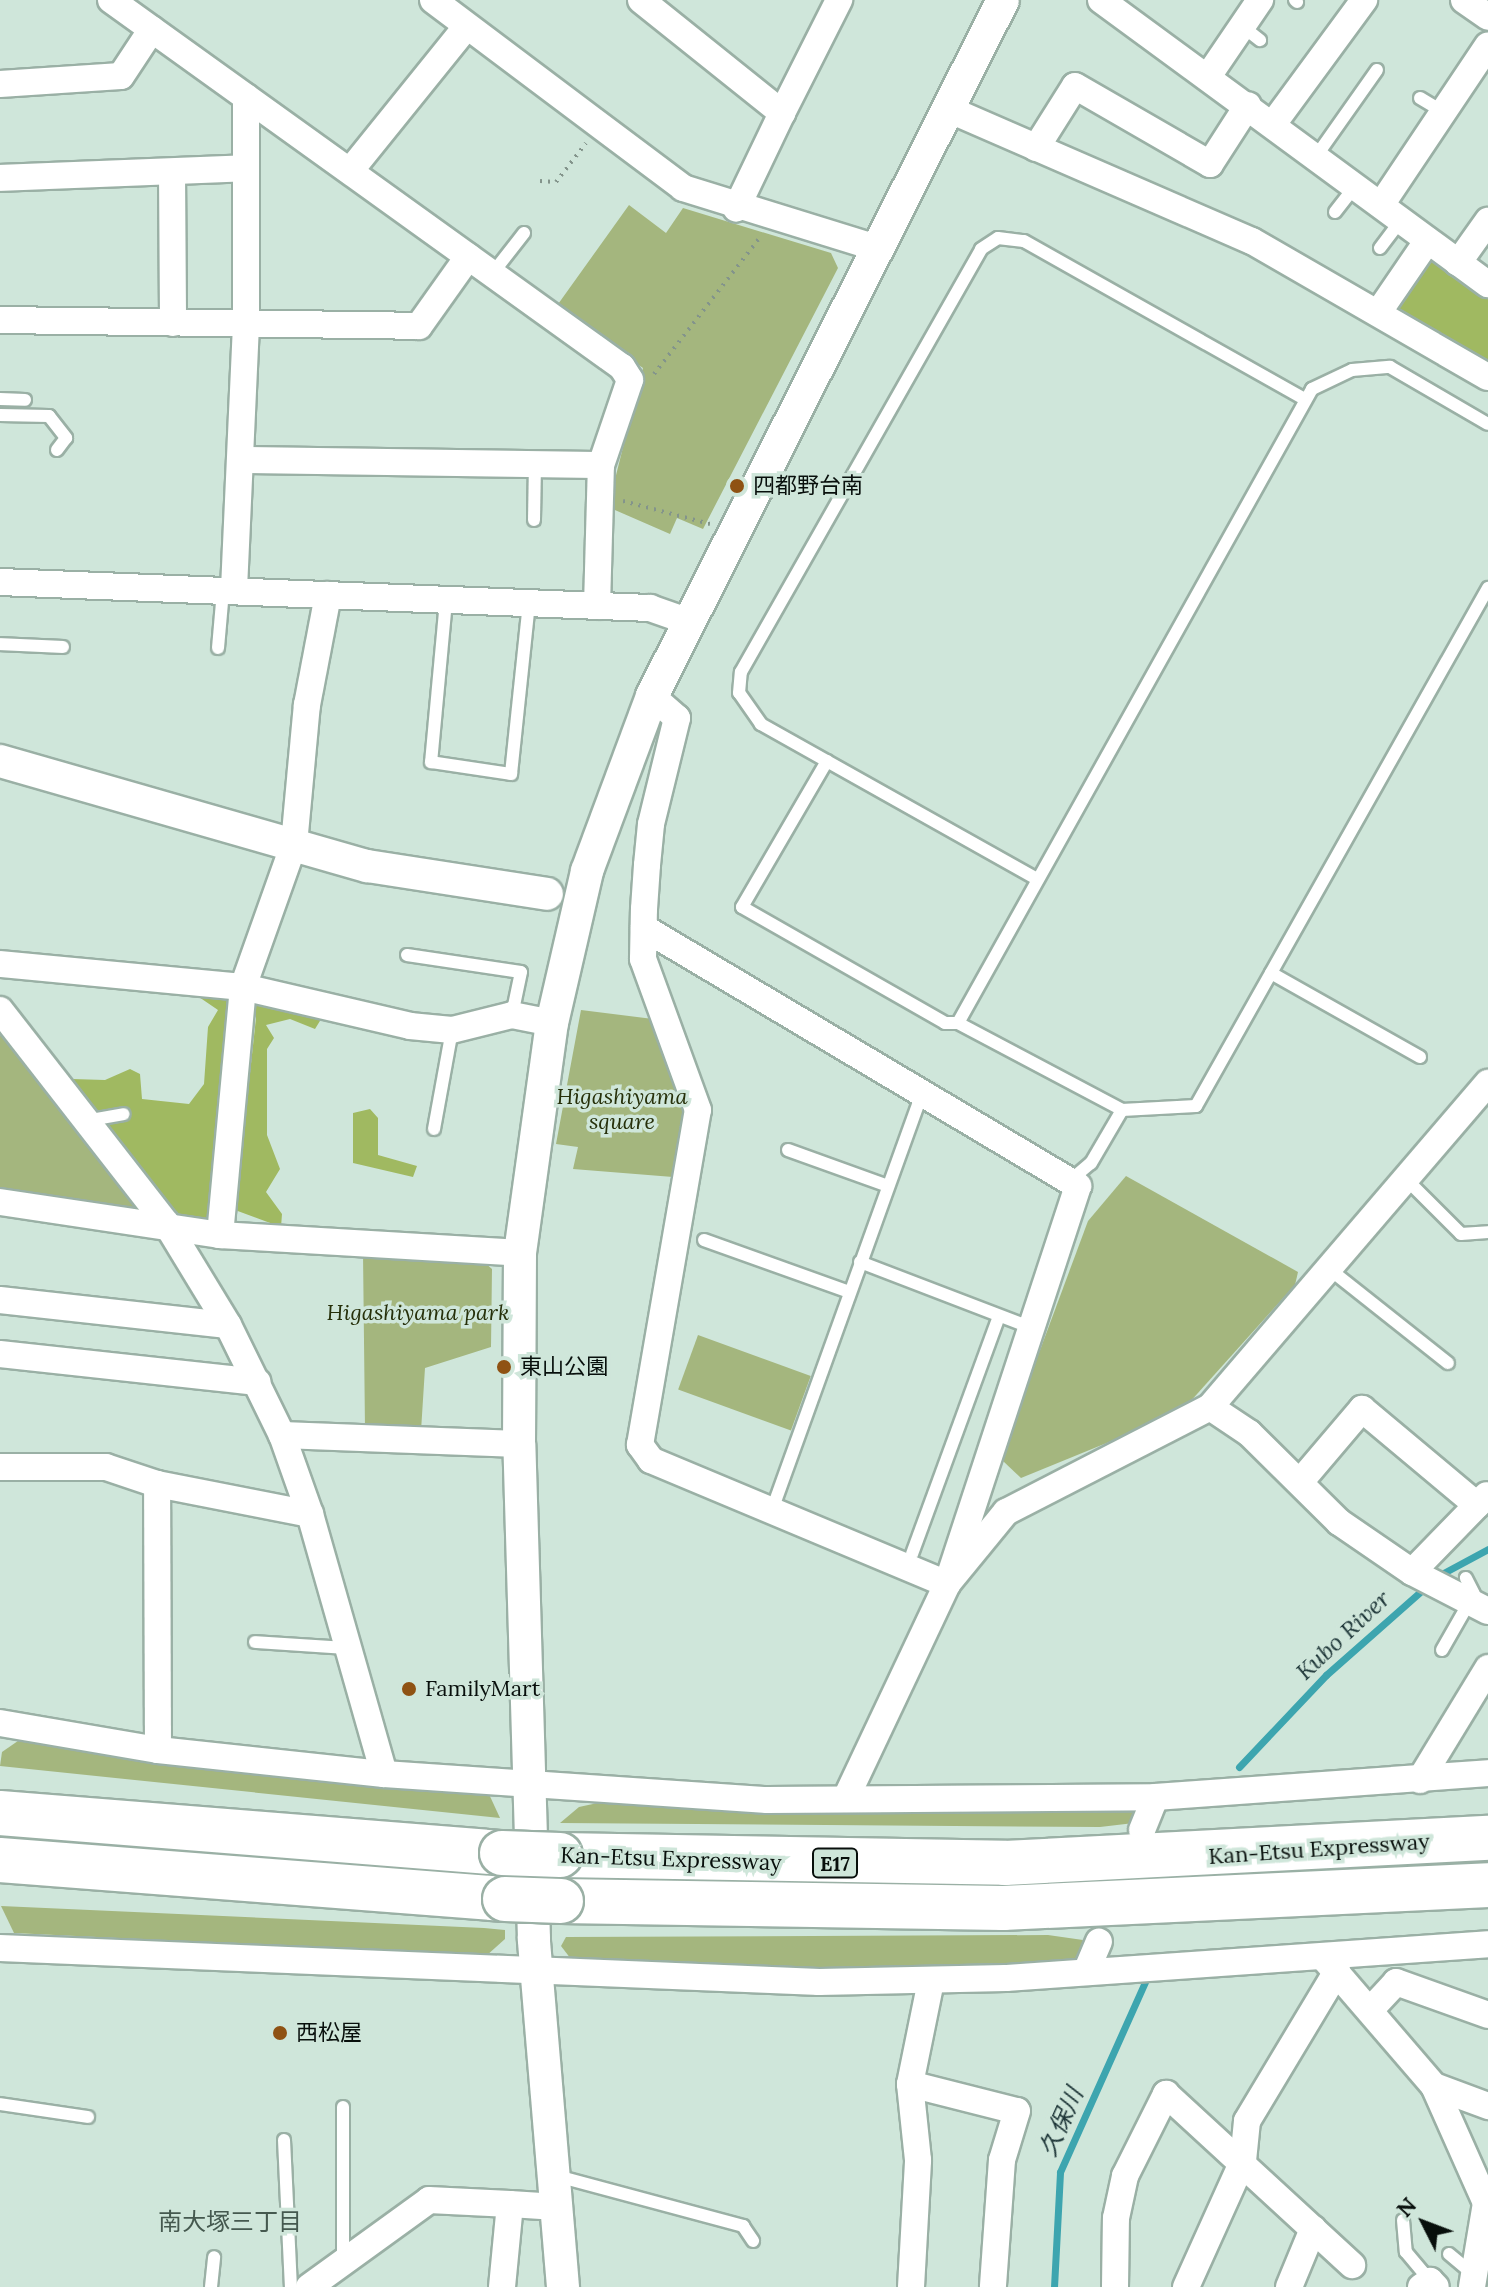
<!DOCTYPE html>
<meta charset="utf-8">
<style>
body{margin:0}
#map{position:relative;width:1488px;height:2287px;overflow:hidden;background:#cfe6da;font-family:Lora,"Noto Sans JP",serif}
div>[style]{position:absolute}
[style*='--x']{left:calc(var(--x)*1px);top:calc(var(--y)*1px);width:calc(var(--w)*1px);rotate:calc(var(--a)*1deg)}
.green>*{inset:0;background:#a4b67e;transform-origin:0 0}
.forest>*{inset:0;background:#a0b961}
.stream>*{height:7px;margin:-3.5px;padding:0 3.5px;transform-origin:3.5px;border-radius:3.5px;background:#3da5af}
.path>*{height:4px;margin-top:-2px;transform-origin:0;background:repeating-linear-gradient(90deg,#83948b 0 2px,transparent 0 8px)}
.roads{filter:drop-shadow(2px 0 #9ab0a5) drop-shadow(-2px 0 #9ab0a5) drop-shadow(0 2px #9ab0a5) drop-shadow(0 -2px #9ab0a5)}
.service>*{height:12px;margin:-6px;padding:0 6px;transform-origin:6px;border-radius:6px;background:#fff}
.minor>*{height:26px;margin:-13px;padding:0 13px;transform-origin:13px;border-radius:13px;background:#fff}
.tertiary>*{height:32px;margin:-16px;padding:0 16px;transform-origin:16px;border-radius:16px;background:#fff}
.motorway>*{height:44px;margin:-22px;padding:0 22px;transform-origin:22px;border-radius:22px;background:#fff}
.bridges{filter:drop-shadow(2px 0 #9ab0a5) drop-shadow(-2px 0 #9ab0a5) drop-shadow(0 2px #9ab0a5) drop-shadow(0 -2px #9ab0a5)}
.motorway-bridge>*{height:44px;margin:-22px;padding:0 22px;transform-origin:22px;border-radius:22px;background:#fff}
.dots>*{width:22px;height:22px;translate:-50% -50%;box-sizing:border-box;border:4px solid #cfe6da;border-radius:50%}
span{translate:-50% -50%;white-space:nowrap;text-align:center;line-height:1.15;-webkit-text-stroke:7px #cfe6da;paint-order:stroke}
.shield-label span{padding:2px 6px;background:#cfe6da;border:2px solid;border-radius:6px;-webkit-text-stroke-width:0}
.shield-label{font-size:20px;color:#080f0c;font-weight:700}
.poi-label{font-size:22px;color:#080f0c}
.left{translate:0 -50%;text-align:left}
.park-label{font-size:22px;color:#26300a;font-style:italic}
.street-label{font-size:22px;color:#080f0c}
.water-label{font-size:24px;color:#1e3638;font-style:italic}
.neighbourhood-label{font-size:24px;color:#45594f}
.north{position:absolute;left:1384px;top:2183px;width:80px;height:80px;-webkit-text-stroke:6px #cfe6da;paint-order:stroke;rotate:312deg;font-size:22px;font-weight:700;line-height:32px;text-align:center;color:#080f0c}
.north::after{content:'';display:block;margin:auto;width:28px;height:36px;background:#080f0c;clip-path:polygon(50% 0,100% 100%,50% 72%,0 100%)}
</style>
<div id="map">
<div class="green">
<i style="clip-path:polygon(629px 205px,666px 233px,683px 208px,831px 253px,838px 268px,703px 529px,677px 518px,670px 534px,608px 507px,643px 368px,556px 307px)"></i>
<i style="clip-path:polygon(581px 1010px,653px 1019px,685px 1111px,673px 1177px,573px 1169px,578px 1147px,556px 1144px)"></i>
<i style="clip-path:polygon(14px 1030px,139px 1203px,135px 1209px,0 1194px,0 1036px)"></i>
<i style="clip-path:polygon(1126px 1176px,1298px 1272px,1295px 1285px,1180px 1413px,1021px 1478px,1003px 1461px,1004px 1447px,1088px 1221px)"></i>
<i style="clip-path:polygon(363px 1253px,484px 1262px,492px 1269px,491px 1347px,425px 1368px,421px 1431px,365px 1428px)"></i>
<i style="left:698px;top:1335px;width:120px;height:58px;rotate:20deg"></i>
<i style="clip-path:polygon(28px 1734px,488px 1792px,500px 1818px,0 1766px,2px 1752px)"></i>
<i style="clip-path:polygon(602px 1802px,1131px 1805px,1137px 1814px,1134px 1823px,1100px 1827px,560px 1823px,579px 1807px)"></i>
<i style="clip-path:polygon(1px 1906px,484px 1928px,505px 1930px,505px 1939px,486px 1956px,14px 1933px)"></i>
<i style="clip-path:polygon(1048px 1935px,1083px 1940px,1076px 1961px,971px 1973px,574px 1963px,561px 1946px,566px 1937px)"></i>
</div>
<div class="forest">
<i style="clip-path:polygon(1427px 250px,1488px 291px,1488px 369px,1389px 308px)"></i>
<i style="clip-path:polygon(196px 995px,230px 997px,216px 1212px,207px 1222px,182px 1222px,72px 1079px,105px 1080px,130px 1069px,140px 1074px,142px 1099px,189px 1104px,204px 1084px,208px 1027px,218px 1010px)"></i>
<i style="clip-path:polygon(251px 1001px,323px 1016px,315px 1029px,290px 1019px,266px 1025px,274px 1038px,267px 1049px,267px 1135px,280px 1169px,266px 1192px,282px 1214px,281px 1227px,235px 1210px,256px 1018px)"></i>
<i style="clip-path:polygon(370px 1109px,378px 1118px,378px 1155px,417px 1166px,413px 1177px,353px 1163px,353px 1113px)"></i>
</div>
<div class="stream">
<i style="--x:1436;--y:1577;--w:59;--a:-28.3"></i>
<i style="--x:1239;--y:1767;--w:127;--a:-46.6"></i>
<i style="--x:1326;--y:1675;--w:135;--a:-41.4"></i>
<i style="--x:1054;--y:2287;--w:115;--a:-87"></i>
<i style="--x:1060;--y:2172;--w:208;--a:-65.9"></i>
</div>
<div class="path">
<i style="--x:540;--y:181;--w:16;--a:4"></i>
<i style="--x:556;--y:182;--w:49;--a:-52.4"></i>
<i style="--x:654;--y:374;--w:175;--a:-52.2"></i>
<i style="--x:623;--y:501;--w:90;--a:14.8"></i>
</div>
<div class="roads">
<div class="service">
<i style="--x:1295;--y:0;--w:3;--a:45"></i>
<i style="--x:1242;--y:26;--w:23;--a:38"></i>
<i style="--x:1420;--y:98;--w:27;--a:31"></i>
<i style="--x:1317;--y:155;--w:104;--a:-54.8"></i>
<i style="--x:1335;--y:212;--w:33;--a:-52"></i>
<i style="--x:1380;--y:248;--w:35;--a:-53"></i>
<i style="--x:492;--y:274;--w:52;--a:-52"></i>
<i style="--x:0;--y:399;--w:25;--a:2"></i>
<i style="--x:0;--y:415;--w:49;--a:1.2"></i>
<i style="--x:49;--y:416;--w:28;--a:52"></i>
<i style="--x:66;--y:438;--w:15;--a:127"></i>
<i style="--x:534;--y:520;--w:57;--a:-89"></i>
<i style="--x:446;--y:601;--w:162;--a:95.3"></i>
<i style="--x:431;--y:762;--w:81;--a:8.5"></i>
<i style="--x:511;--y:774;--w:171;--a:-84"></i>
<i style="--x:0;--y:644;--w:63;--a:2.7"></i>
<i style="--x:218;--y:648;--w:57;--a:-85"></i>
<i style="--x:827;--y:761;--w:169;--a:120.2"></i>
<i style="--x:742;--y:907;--w:234;--a:29.7"></i>
<i style="--x:945;--y:1023;--w:13;--a:0"></i>
<i style="--x:958;--y:1023;--w:186;--a:27.9"></i>
<i style="--x:1122;--y:1110;--w:74;--a:-3.1"></i>
<i style="--x:1196;--y:1106;--w:595;--a:-60.59"></i>
<i style="--x:1037;--y:879;--w:317;--a:-150.7"></i>
<i style="--x:761;--y:724;--w:38;--a:-125"></i>
<i style="--x:739;--y:693;--w:21;--a:-85"></i>
<i style="--x:741;--y:672;--w:486;--a:-60.4"></i>
<i style="--x:981;--y:249;--w:20;--a:-33"></i>
<i style="--x:998;--y:238;--w:26;--a:7"></i>
<i style="--x:1024;--y:241;--w:322;--a:29.4"></i>
<i style="--x:407;--y:955;--w:115;--a:8.5"></i>
<i style="--x:521;--y:972;--w:44;--a:101.8"></i>
<i style="--x:1271;--y:973;--w:171;--a:29.4"></i>
<i style="--x:958;--y:1023;--w:726;--a:-60.82"></i>
<i style="--x:1312;--y:389;--w:44;--a:-25.4"></i>
<i style="--x:1352;--y:370;--w:38;--a:-5"></i>
<i style="--x:1390;--y:367;--w:113;--a:30.2"></i>
<i style="--x:90;--y:1120;--w:34;--a:-10"></i>
<i style="--x:434;--y:1129;--w:101;--a:-79.7"></i>
<i style="--x:788;--y:1150;--w:106;--a:19.8"></i>
<i style="--x:1073;--y:1178;--w:23;--a:-40"></i>
<i style="--x:1091;--y:1163;--w:61;--a:-59.7"></i>
<i style="--x:1405;--y:1178;--w:79;--a:45"></i>
<i style="--x:1461;--y:1234;--w:27;--a:-4"></i>
<i style="--x:704;--y:1240;--w:154;--a:19.7"></i>
<i style="--x:860;--y:1262;--w:184;--a:21"></i>
<i style="--x:1328;--y:1268;--w:153;--a:38.4"></i>
<i style="--x:772;--y:1510;--w:445;--a:-70.2"></i>
<i style="--x:912;--y:1554;--w:253;--a:-69.9"></i>
<i style="--x:255;--y:1642;--w:93;--a:3.7"></i>
<i style="--x:1442;--y:1650;--w:64;--a:-60.3"></i>
<i style="--x:1474;--y:1594;--w:18;--a:-117"></i>
<i style="--x:0;--y:2104;--w:89;--a:8.4"></i>
<i style="--x:284;--y:2140;--w:147;--a:87.3"></i>
<i style="--x:557;--y:2176;--w:193;--a:15"></i>
<i style="--x:743;--y:2226;--w:18;--a:56"></i>
<i style="--x:1403;--y:2220;--w:32;--a:85"></i>
<i style="--x:1406;--y:2252;--w:38;--a:50"></i>
<i style="--x:1449;--y:2254;--w:33;--a:40"></i>
<i style="--x:343;--y:2260;--w:153;--a:-90"></i>
<i style="--x:211;--y:2287;--w:30;--a:-84"></i>
</div>
<div class="minor">
<i style="--x:111;--y:0;--w:629;--a:35.69"></i>
<i style="--x:622;--y:367;--w:15;--a:58"></i>
<i style="--x:630;--y:380;--w:90;--a:108.8"></i>
<i style="--x:601;--y:465;--w:358;--a:-179.2"></i>
<i style="--x:433;--y:0;--w:313;--a:36.9"></i>
<i style="--x:683;--y:188;--w:203;--a:17.2"></i>
<i style="--x:641;--y:0;--w:181;--a:38.7"></i>
<i style="--x:782;--y:113;--w:106;--a:115.6"></i>
<i style="--x:1101;--y:0;--w:480;--a:36.3"></i>
<i style="--x:1464;--y:0;--w:29;--a:35"></i>
<i style="--x:1209;--y:75;--w:91;--a:-55.8"></i>
<i style="--x:0;--y:84;--w:121;--a:-3.8"></i>
<i style="--x:121;--y:76;--w:56;--a:-56.6"></i>
<i style="--x:948;--y:109;--w:331;--a:23.5"></i>
<i style="--x:1252;--y:241;--w:272;--a:30"></i>
<i style="--x:782;--y:113;--w:127;--a:-63.2"></i>
<i style="--x:1273;--y:124;--w:154;--a:-53.7"></i>
<i style="--x:1036;--y:148;--w:73;--a:-57.8"></i>
<i style="--x:1075;--y:86;--w:156;--a:30"></i>
<i style="--x:1210;--y:164;--w:70;--a:-57.2"></i>
<i style="--x:350;--y:171;--w:185;--a:-51.1"></i>
<i style="--x:172;--y:172;--w:151;--a:89.6"></i>
<i style="--x:0;--y:178;--w:245;--a:-2.3"></i>
<i style="--x:1381;--y:205;--w:192;--a:-56.2"></i>
<i style="--x:1458;--y:263;--w:52;--a:-54.5"></i>
<i style="--x:1378;--y:313;--w:88;--a:-55.6"></i>
<i style="--x:0;--y:320;--w:419;--a:0.8"></i>
<i style="--x:419;--y:326;--w:85;--a:-54.6"></i>
<i style="--x:0;--y:582;--w:651;--a:2.29"></i>
<i style="--x:650;--y:608;--w:42;--a:19.3"></i>
<i style="--x:234;--y:589;--w:267;--a:-87.4"></i>
<i style="--x:246;--y:322;--w:225;--a:-90"></i>
<i style="--x:597;--y:606;--w:141;--a:-88.4"></i>
<i style="--x:644;--y:928;--w:505;--a:30.73"></i>
<i style="--x:1078;--y:1186;--w:419;--a:108.2"></i>
<i style="--x:947;--y:1584;--w:321;--a:-157.3"></i>
<i style="--x:651;--y:1460;--w:19;--a:-126"></i>
<i style="--x:640;--y:1445;--w:340;--a:-80.2"></i>
<i style="--x:698;--y:1110;--w:161;--a:-110"></i>
<i style="--x:643;--y:959;--w:50;--a:-88.9"></i>
<i style="--x:644;--y:909;--w:44;--a:-86.1"></i>
<i style="--x:647;--y:865;--w:41;--a:-84.4"></i>
<i style="--x:651;--y:824;--w:109;--a:-76.2"></i>
<i style="--x:677;--y:718;--w:33;--a:-139"></i>
<i style="--x:0;--y:964;--w:244;--a:5.4"></i>
<i style="--x:243;--y:987;--w:171;--a:13.1"></i>
<i style="--x:410;--y:1026;--w:42;--a:5.4"></i>
<i style="--x:452;--y:1030;--w:62;--a:-14"></i>
<i style="--x:512;--y:1015;--w:41;--a:11.3"></i>
<i style="--x:0;--y:1010;--w:270;--a:52.1"></i>
<i style="--x:166;--y:1223;--w:119;--a:58.7"></i>
<i style="--x:228;--y:1325;--w:123;--a:63.9"></i>
<i style="--x:282;--y:1435;--w:84;--a:70.5"></i>
<i style="--x:310;--y:1514;--w:270;--a:74.1"></i>
<i style="--x:0;--y:1202;--w:222;--a:8.5"></i>
<i style="--x:220;--y:1235;--w:301;--a:3.4"></i>
<i style="--x:220;--y:1235;--w:249;--a:-84.7"></i>
<i style="--x:243;--y:987;--w:152;--a:-70.4"></i>
<i style="--x:294;--y:844;--w:140;--a:-84.7"></i>
<i style="--x:307;--y:705;--w:112;--a:-79.2"></i>
<i style="--x:0;--y:1300;--w:229;--a:6.3"></i>
<i style="--x:0;--y:1354;--w:259;--a:6.2"></i>
<i style="--x:1210;--y:1407;--w:47;--a:33.7"></i>
<i style="--x:1249;--y:1433;--w:127;--a:44.7"></i>
<i style="--x:1339;--y:1522;--w:88;--a:34.4"></i>
<i style="--x:1412;--y:1572;--w:85;--a:27.2"></i>
<i style="--x:282;--y:1435;--w:237;--a:2.2"></i>
<i style="--x:0;--y:1467;--w:106;--a:0"></i>
<i style="--x:106;--y:1467;--w:54;--a:18.4"></i>
<i style="--x:1300;--y:1482;--w:96;--a:-49.7"></i>
<i style="--x:1362;--y:1409;--w:150;--a:39.9"></i>
<i style="--x:1412;--y:1572;--w:107;--a:-45.8"></i>
<i style="--x:0;--y:1723;--w:160;--a:9.7"></i>
<i style="--x:158;--y:1750;--w:227;--a:6.1"></i>
<i style="--x:384;--y:1774;--w:384;--a:3.9"></i>
<i style="--x:767;--y:1800;--w:388;--a:-0.4"></i>
<i style="--x:1155;--y:1797;--w:334;--a:-4.1"></i>
<i style="--x:158;--y:1750;--w:266;--a:-90.2"></i>
<i style="--x:157;--y:1484;--w:156;--a:11.1"></i>
<i style="--x:1420;--y:1780;--w:131;--a:-58.7"></i>
<i style="--x:846;--y:1798;--w:237;--a:-64.7"></i>
<i style="--x:947;--y:1584;--w:93;--a:-50.7"></i>
<i style="--x:1006;--y:1512;--w:229;--a:-27.2"></i>
<i style="--x:1210;--y:1407;--w:427;--a:-49.4"></i>
<i style="--x:1142;--y:1830;--w:35;--a:-68"></i>
<i style="--x:0;--y:1948;--w:820;--a:2.38"></i>
<i style="--x:819;--y:1982;--w:187;--a:-1.2"></i>
<i style="--x:1006;--y:1978;--w:483;--a:-4"></i>
<i style="--x:1323;--y:1957;--w:170;--a:49.3"></i>
<i style="--x:1434;--y:2086;--w:128;--a:66"></i>
<i style="--x:1486;--y:2203;--w:85;--a:99.5"></i>
<i style="--x:1086;--y:1972;--w:33;--a:-67"></i>
<i style="--x:1373;--y:2007;--w:34;--a:-47"></i>
<i style="--x:1396;--y:1982;--w:98;--a:19.7"></i>
<i style="--x:910;--y:2084;--w:110;--a:14.2"></i>
<i style="--x:1017;--y:2111;--w:51;--a:107"></i>
<i style="--x:1002;--y:2160;--w:127;--a:94.1"></i>
<i style="--x:1434;--y:2086;--w:58;--a:20.3"></i>
<i style="--x:309;--y:2287;--w:148;--a:-35.9"></i>
<i style="--x:429;--y:2200;--w:81;--a:2.8"></i>
<i style="--x:502;--y:2287;--w:83;--a:-84.5"></i>
<i style="--x:510;--y:2204;--w:47;--a:3.7"></i>
<i style="--x:911;--y:2287;--w:127;--a:-86.8"></i>
<i style="--x:918;--y:2160;--w:76;--a:-96"></i>
<i style="--x:910;--y:2084;--w:105;--a:-78.5"></i>
<i style="--x:1115;--y:2287;--w:69;--a:-89.2"></i>
<i style="--x:1116;--y:2218;--w:43;--a:-77.9"></i>
<i style="--x:1125;--y:2176;--w:92;--a:-63.4"></i>
<i style="--x:1166;--y:2094;--w:253;--a:42.6"></i>
<i style="--x:1186;--y:2287;--w:138;--a:-65.7"></i>
<i style="--x:1243;--y:2161;--w:40;--a:-84.3"></i>
<i style="--x:1247;--y:2121;--w:175;--a:-59"></i>
<i style="--x:1289;--y:2287;--w:63;--a:-67.5"></i>
<i style="--x:1421;--y:2287;--w:11;--a:-34"></i>
<i style="--x:1430;--y:2281;--w:8;--a:45"></i>
</div>
<div class="tertiary">
<i style="--x:0;--y:761;--w:382;--a:16"></i>
<i style="--x:367;--y:866;--w:182;--a:8.8"></i>
<i style="--x:563;--y:2287;--w:349;--a:-94.8"></i>
<i style="--x:534;--y:1939;--w:495;--a:-91.7"></i>
<i style="--x:519;--y:1444;--w:191;--a:-89.7"></i>
<i style="--x:520;--y:1253;--w:232;--a:-82.1"></i>
<i style="--x:552;--y:1023;--w:156;--a:-77"></i>
<i style="--x:587;--y:871;--w:187;--a:-69.6"></i>
<i style="--x:652;--y:696;--w:779;--a:-63.24"></i>
</div>
<div class="motorway">
<i style="--x:0;--y:1813;--w:504;--a:4.56"></i>
<i style="--x:560;--y:1855;--w:445;--a:1"></i>
<i style="--x:1005;--y:1863;--w:484;--a:-3"></i>
<i style="--x:0;--y:1860;--w:507;--a:4.42"></i>
<i style="--x:561;--y:1901;--w:442;--a:0.9"></i>
<i style="--x:1003;--y:1908;--w:486;--a:-2.7"></i>
</div>
</div>
<div class="bridges">
<div class="motorway-bridge">
<i style="--x:502;--y:1853;--w:58;--a:2"></i>
<i style="--x:505;--y:1899;--w:56;--a:2"></i>
</div>
</div>
<div class="dots">
<i style="left:737px;top:486px;background:#8f5213"></i>
<i style="left:504px;top:1367px;background:#8f5213"></i>
<i style="left:409px;top:1689px;background:#8f5213"></i>
<i style="left:280px;top:2033px;background:#8f5213"></i>
</div>
<div class="shield-label">
<span style="left:835px;top:1863px">E17</span>
</div>
<div class="poi-label">
<span class="left" style="left:753px;top:486px">四都野台南</span>
<span class="left" style="left:520px;top:1367px">東山公園</span>
<span class="left" style="left:425px;top:1689px">FamilyMart</span>
<span class="left" style="left:296px;top:2033px">西松屋</span>
</div>
<div class="park-label">
<span style="left:622px;top:1109px">Higashiyama<br>square</span>
<span style="left:418px;top:1313px">Higashiyama park</span>
</div>
<div class="street-label">
<span style="left:1319px;top:1849px;rotate:-4deg">Kan-Etsu Expressway</span>
<span style="left:671px;top:1859px;rotate:2deg">Kan-Etsu Expressway</span>
</div>
<div class="water-label">
<span style="left:1343px;top:1635px;rotate:-43deg">Kubo River</span>
<span style="left:1061px;top:2122px;rotate:-66deg">久保川</span>
</div>
<div class="neighbourhood-label">
<span style="left:230px;top:2222px">南大塚三丁目</span>
</div>
<div class="north">N</div>
</div>
